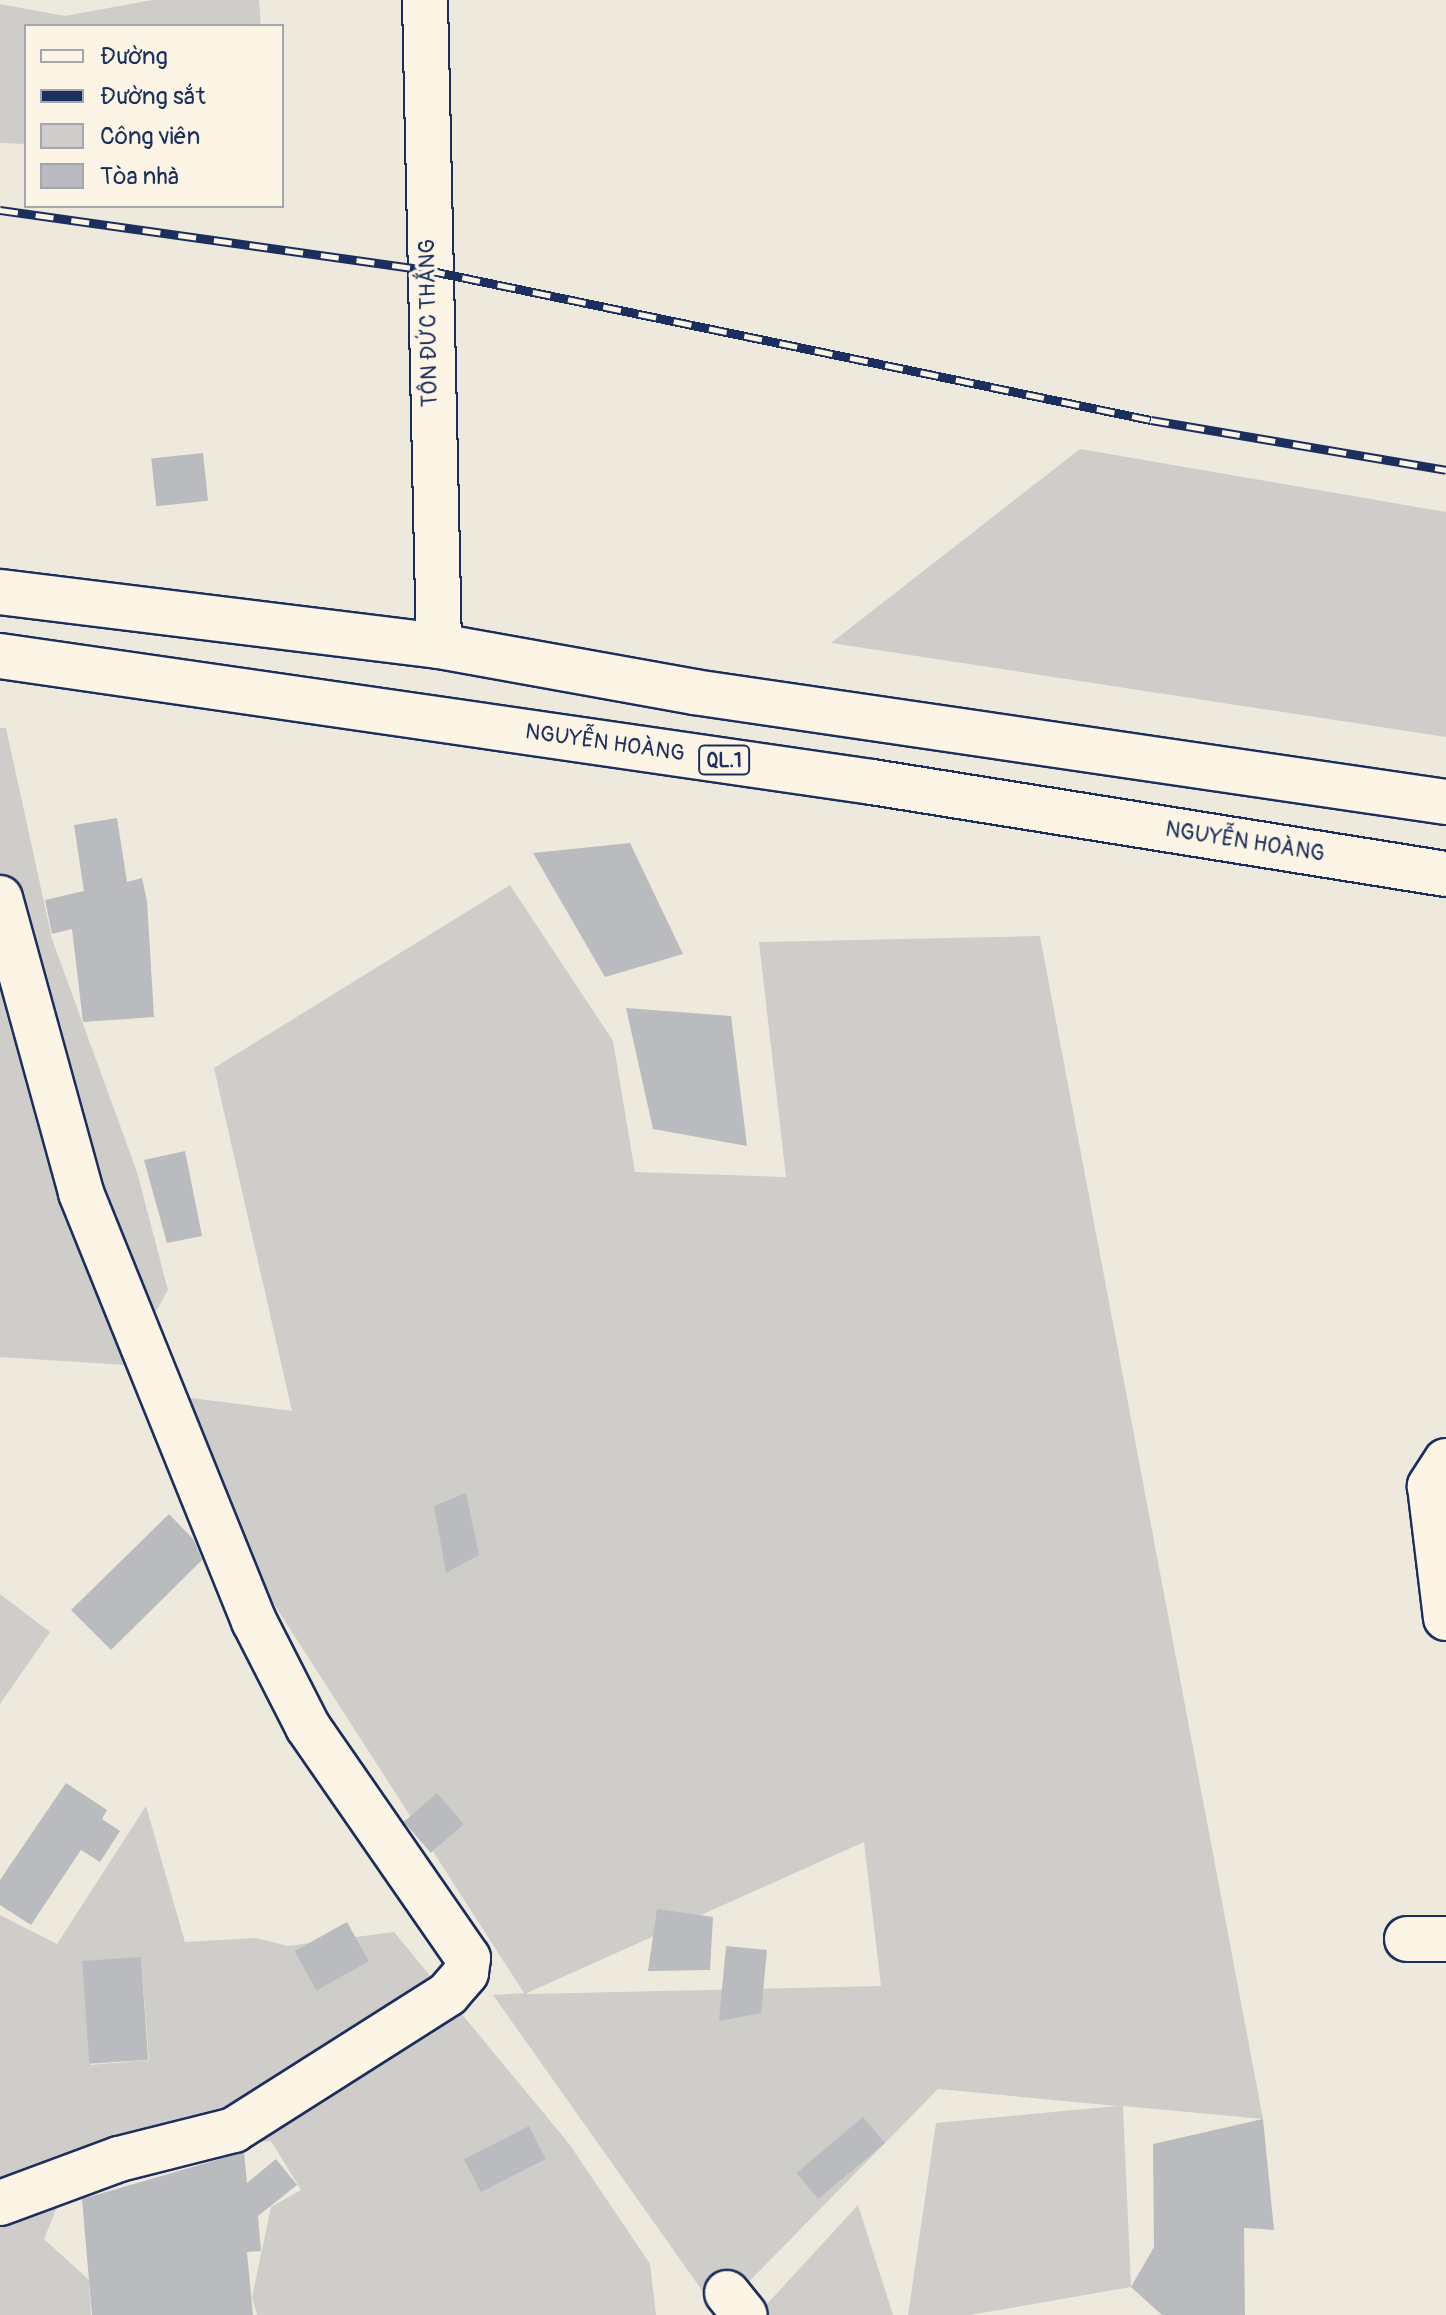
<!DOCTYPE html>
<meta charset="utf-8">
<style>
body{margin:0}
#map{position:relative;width:1446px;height:2315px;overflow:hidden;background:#eee9dd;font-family:Pangolin,sans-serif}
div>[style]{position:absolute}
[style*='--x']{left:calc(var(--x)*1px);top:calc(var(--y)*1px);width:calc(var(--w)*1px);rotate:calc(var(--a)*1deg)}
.green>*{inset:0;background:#cfcdca}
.building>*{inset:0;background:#babbbe;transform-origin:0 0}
.roads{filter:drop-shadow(2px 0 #1b2f5e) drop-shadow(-2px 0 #1b2f5e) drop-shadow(0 2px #1b2f5e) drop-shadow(0 -2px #1b2f5e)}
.minor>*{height:44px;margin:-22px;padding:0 22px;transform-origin:22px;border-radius:22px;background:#fcf5e5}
.highway>*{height:44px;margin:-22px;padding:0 22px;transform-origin:22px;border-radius:22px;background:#fcf5e5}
.rail>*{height:9px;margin-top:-4.5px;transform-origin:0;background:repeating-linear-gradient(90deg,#fcf5e5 0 18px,#1b2f5e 0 36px);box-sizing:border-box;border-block:2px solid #1b2f5e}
span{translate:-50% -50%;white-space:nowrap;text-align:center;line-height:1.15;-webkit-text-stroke:7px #fcf5e5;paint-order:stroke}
.shield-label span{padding:2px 6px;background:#fcf5e5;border:2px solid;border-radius:6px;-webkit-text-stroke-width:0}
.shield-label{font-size:20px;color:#1b2f5e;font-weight:700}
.street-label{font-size:22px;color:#1b2f5e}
.legend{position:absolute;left:24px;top:24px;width:260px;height:184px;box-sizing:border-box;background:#fcf5e5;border:2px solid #a2a6af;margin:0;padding:10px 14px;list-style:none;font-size:24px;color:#1b2f5e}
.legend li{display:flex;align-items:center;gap:16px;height:40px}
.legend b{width:40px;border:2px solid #a2a6af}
</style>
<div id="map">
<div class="green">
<i style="clip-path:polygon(152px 0,259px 0,261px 26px,26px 26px,26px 144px,0 143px,0 4px,65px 16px)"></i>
<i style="clip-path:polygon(1080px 449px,1446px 512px,1446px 737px,831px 643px)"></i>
<i style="clip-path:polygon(0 728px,6px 728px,52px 939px,137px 1172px,168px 1290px,126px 1365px,0 1357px)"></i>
<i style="clip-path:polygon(evenodd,510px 885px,613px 1041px,635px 1172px,786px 1177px,759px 942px,1040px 936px,1263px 2119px,1123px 2106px,1131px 2287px,970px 2315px,908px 2315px,936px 2123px,1117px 2106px,938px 2089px,718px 2313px,493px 1995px,524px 1993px,137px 1391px,292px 1411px,214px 1068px,510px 885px,864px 1842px,881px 1986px,527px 1994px,527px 1993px,864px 1842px)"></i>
<i style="clip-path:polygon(0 1594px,50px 1632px,0 1704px)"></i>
<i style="clip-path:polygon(evenodd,146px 1806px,185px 1942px,256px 1938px,288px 1946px,394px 1932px,570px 2145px,650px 2264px,656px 2315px,257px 2315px,252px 2297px,271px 2207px,301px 2190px,271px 2141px,78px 2156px,44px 2239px,89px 2280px,91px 2315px,0 2315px,0 1915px,57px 1944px,146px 1806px,141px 1957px,149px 2060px,90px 2065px,141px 1957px)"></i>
<i style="clip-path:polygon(858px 2205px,893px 2315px,757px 2315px)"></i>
</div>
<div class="building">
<i style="left:203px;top:453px;width:48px;height:52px;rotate:84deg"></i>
<i style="clip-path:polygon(117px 818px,127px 882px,142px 878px,147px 901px,154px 1017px,83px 1022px,72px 929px,52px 934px,45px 900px,84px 891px,74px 825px)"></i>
<i style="clip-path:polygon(630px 843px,683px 954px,605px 977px,533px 853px)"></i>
<i style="clip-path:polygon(626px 1008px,731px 1016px,747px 1146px,653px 1129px)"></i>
<i style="clip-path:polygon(185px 1151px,202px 1236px,167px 1243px,144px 1160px)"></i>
<i style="clip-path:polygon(466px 1493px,479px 1555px,446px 1573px,434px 1506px)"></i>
<i style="clip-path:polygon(169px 1514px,194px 1540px,202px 1560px,111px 1650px,71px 1610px)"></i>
<i style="clip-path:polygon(66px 1783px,107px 1810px,102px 1819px,120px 1831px,100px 1862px,81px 1850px,31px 1925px,0 1905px,0 1880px)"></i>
<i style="left:437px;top:1793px;width:41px;height:44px;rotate:49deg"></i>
<i style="clip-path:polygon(657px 1909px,713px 1917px,710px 1970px,648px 1971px)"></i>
<i style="left:347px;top:1922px;width:45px;height:60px;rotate:61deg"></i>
<i style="clip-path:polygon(726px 1946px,767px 1950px,761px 2013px,719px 2021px)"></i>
<i style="left:141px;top:1957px;width:103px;height:59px;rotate:86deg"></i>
<i style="left:863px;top:2117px;width:34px;height:87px;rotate:50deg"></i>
<i style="clip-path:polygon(1263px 2119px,1274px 2230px,1244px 2228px,1245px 2315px,1162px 2315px,1131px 2287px,1154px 2247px,1153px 2144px)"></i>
<i style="left:529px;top:2126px;width:37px;height:73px;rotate:63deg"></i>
<i style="clip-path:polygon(244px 2152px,247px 2183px,276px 2159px,297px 2185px,258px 2216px,261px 2251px,247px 2252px,253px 2315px,92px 2315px,82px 2199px)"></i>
</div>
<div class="roads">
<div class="minor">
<i style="--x:425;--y:0;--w:646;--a:88.76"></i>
<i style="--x:0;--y:898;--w:306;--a:74.6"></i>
<i style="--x:81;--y:1193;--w:462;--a:68"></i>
<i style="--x:254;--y:1621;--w:119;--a:63"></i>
<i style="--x:308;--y:1727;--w:281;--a:55.3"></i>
<i style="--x:468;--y:1958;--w:15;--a:98"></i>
<i style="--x:466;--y:1973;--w:28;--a:131"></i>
<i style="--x:448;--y:1994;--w:254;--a:147.6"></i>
<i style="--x:234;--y:2130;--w:119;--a:165.8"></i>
<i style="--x:119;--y:2159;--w:127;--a:159.7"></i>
<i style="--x:1446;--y:1461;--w:30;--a:123"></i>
<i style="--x:1430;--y:1486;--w:133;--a:83.1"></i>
<i style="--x:1407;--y:1939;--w:39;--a:0"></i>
<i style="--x:727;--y:2293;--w:28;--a:51"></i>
</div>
<div class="highway">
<i style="--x:0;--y:592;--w:442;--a:7"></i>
<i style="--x:439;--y:646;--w:259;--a:10.2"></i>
<i style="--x:694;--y:692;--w:760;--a:8.32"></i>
<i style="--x:0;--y:656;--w:881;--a:8.22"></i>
<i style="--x:872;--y:782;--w:581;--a:9.11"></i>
</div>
</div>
<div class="rail">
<i style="--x:0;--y:210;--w:431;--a:8"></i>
<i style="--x:427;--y:270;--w:739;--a:11.71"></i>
<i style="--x:1151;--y:420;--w:299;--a:9.6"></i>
</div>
<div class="shield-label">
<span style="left:724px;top:760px">QL.1</span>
</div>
<div class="street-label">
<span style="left:429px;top:323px;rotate:-91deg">TÔN ĐỨC THẮNG</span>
<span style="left:605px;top:743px;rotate:8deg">NGUYỄN HOÀNG</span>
<span style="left:1245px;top:842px;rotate:9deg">NGUYỄN HOÀNG</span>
</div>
<ul class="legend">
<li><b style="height:10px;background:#fcf5e5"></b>Đường</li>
<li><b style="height:10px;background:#1b2f5e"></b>Đường sắt</li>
<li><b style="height:22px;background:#cfcdca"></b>Công viên</li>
<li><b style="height:22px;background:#babbbe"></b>Tòa nhà</li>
</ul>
</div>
